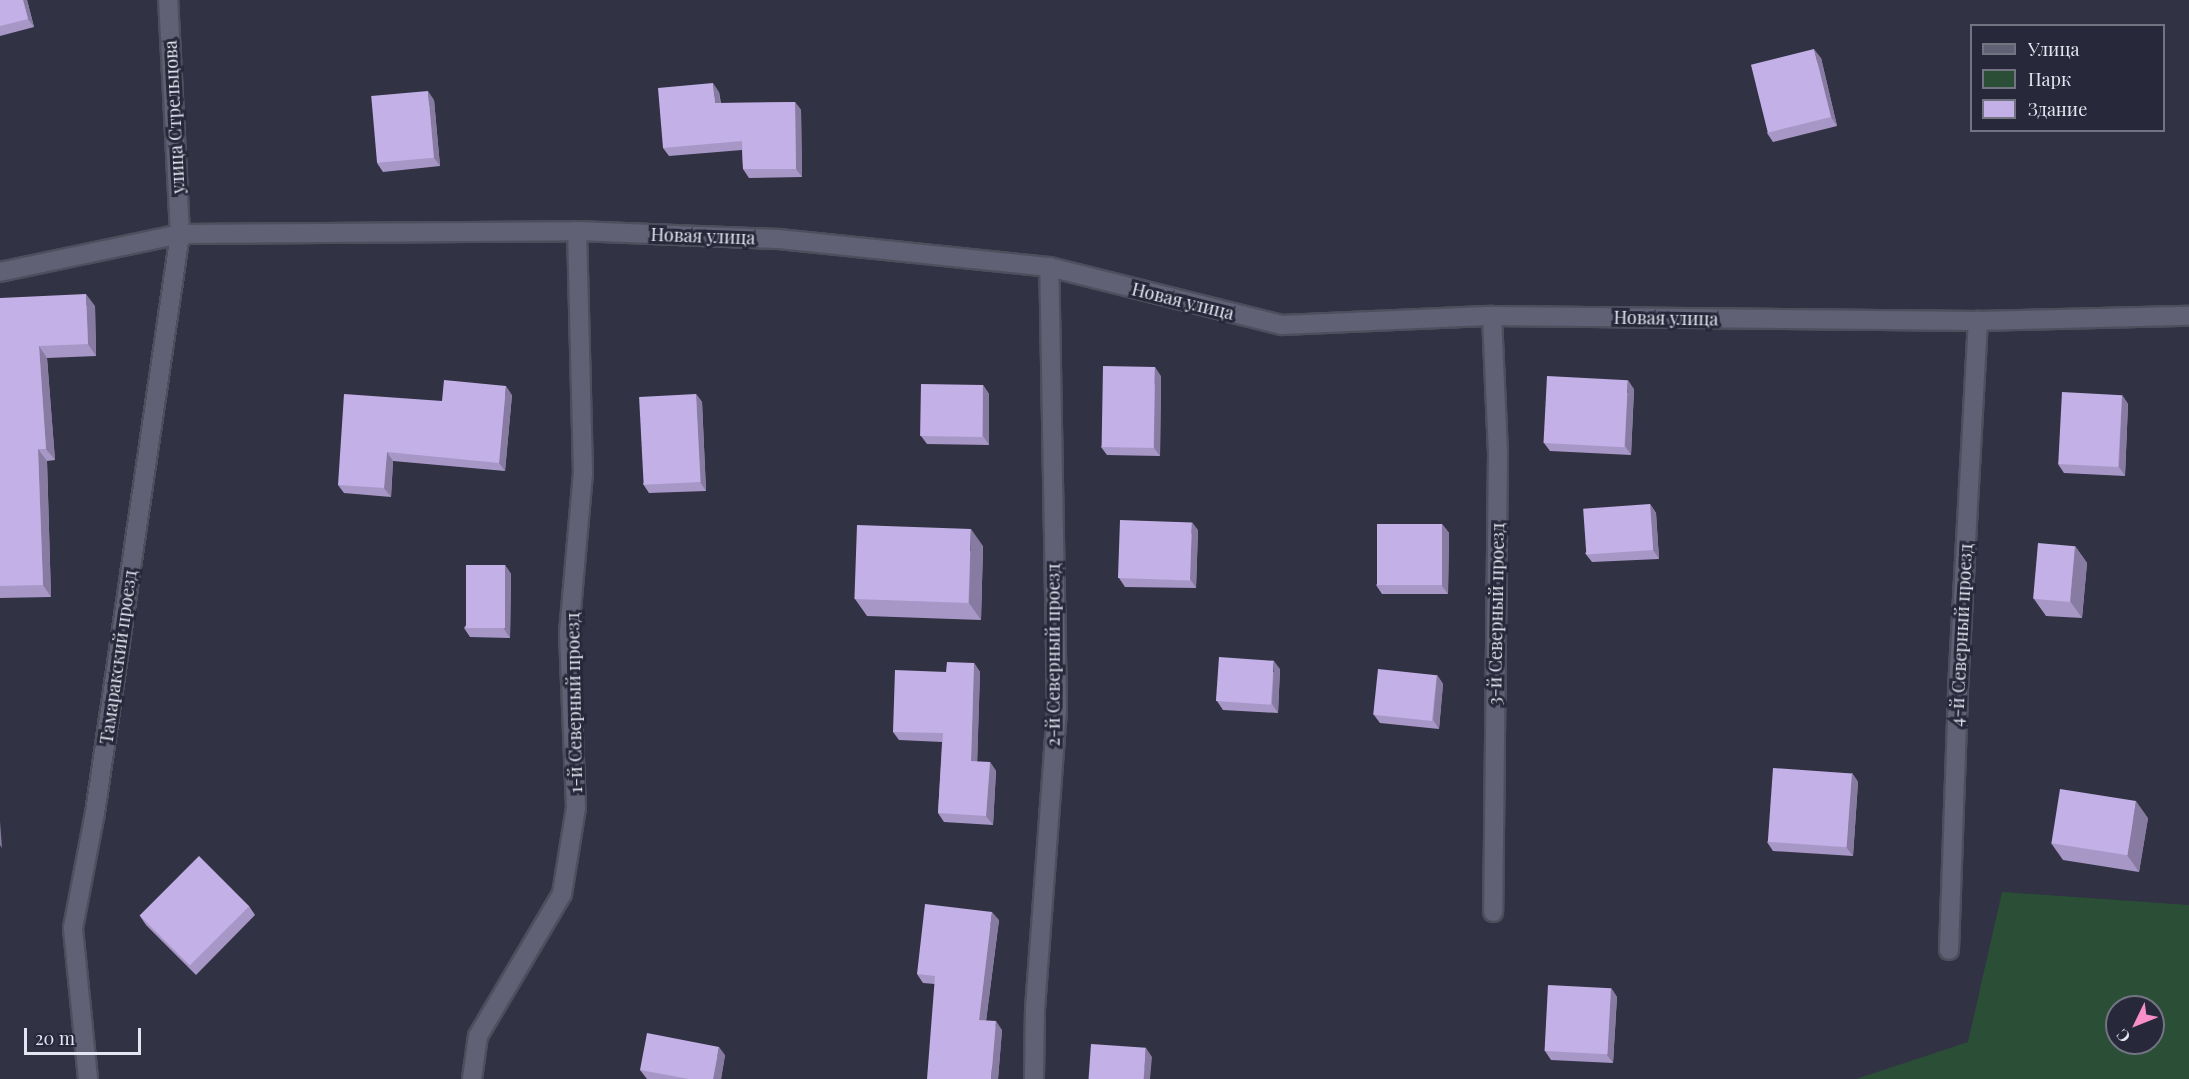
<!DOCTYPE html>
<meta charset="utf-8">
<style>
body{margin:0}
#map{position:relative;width:2189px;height:1079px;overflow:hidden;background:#313244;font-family:"Playfair Display",serif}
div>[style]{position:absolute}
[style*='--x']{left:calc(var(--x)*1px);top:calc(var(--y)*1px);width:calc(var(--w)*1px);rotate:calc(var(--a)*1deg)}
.green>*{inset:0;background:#2a4e36}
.roads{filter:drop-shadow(2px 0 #4e4f5d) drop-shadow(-2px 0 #4e4f5d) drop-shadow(0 2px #4e4f5d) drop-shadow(0 -2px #4e4f5d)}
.street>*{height:18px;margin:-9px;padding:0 9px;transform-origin:9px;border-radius:9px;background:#606175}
.wall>*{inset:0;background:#a797c6}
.shaded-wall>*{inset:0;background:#887ba1}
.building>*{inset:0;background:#c2b0e6;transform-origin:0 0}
span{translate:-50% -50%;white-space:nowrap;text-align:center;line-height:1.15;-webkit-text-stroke:6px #272839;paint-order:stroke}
.street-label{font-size:18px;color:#e4e5f0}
.legend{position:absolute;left:1970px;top:24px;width:195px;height:108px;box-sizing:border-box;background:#272839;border:2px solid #737482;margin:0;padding:8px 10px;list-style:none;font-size:18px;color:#e4e5f0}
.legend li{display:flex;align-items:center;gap:12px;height:30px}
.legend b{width:30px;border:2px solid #737482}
.north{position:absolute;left:2105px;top:995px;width:60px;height:60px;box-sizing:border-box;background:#272839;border:2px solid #737482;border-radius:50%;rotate:227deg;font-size:16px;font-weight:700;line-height:24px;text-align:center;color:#e4e5f0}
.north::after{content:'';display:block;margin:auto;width:21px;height:27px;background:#f98fc9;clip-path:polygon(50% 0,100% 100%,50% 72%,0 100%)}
.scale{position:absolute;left:24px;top:1028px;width:117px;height:27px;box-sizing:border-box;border:3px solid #e4e5f0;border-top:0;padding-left:8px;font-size:18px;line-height:21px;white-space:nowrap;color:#e4e5f0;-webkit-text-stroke:4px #272839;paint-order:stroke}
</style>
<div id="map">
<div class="green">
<i style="clip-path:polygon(evenodd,2002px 892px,2189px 905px,2189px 1079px,1856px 1079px,1968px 1042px,2002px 892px,2117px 1007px,2153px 1007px,2153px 1043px,2117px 1043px,2117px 1007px)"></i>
</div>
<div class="roads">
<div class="street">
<i style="--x:0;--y:272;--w:184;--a:-11.9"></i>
<i style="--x:180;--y:234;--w:397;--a:-0.4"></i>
<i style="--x:577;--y:231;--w:201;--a:2.3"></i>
<i style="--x:778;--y:239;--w:272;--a:5.9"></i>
<i style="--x:1049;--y:267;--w:240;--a:14"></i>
<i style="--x:1282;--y:325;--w:210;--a:-2.5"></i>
<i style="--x:1492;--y:316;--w:486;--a:0.6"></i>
<i style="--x:1978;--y:321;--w:211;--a:-1.4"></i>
<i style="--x:1492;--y:316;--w:136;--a:87.5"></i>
<i style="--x:1498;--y:452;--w:460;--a:90.6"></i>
<i style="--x:1949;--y:950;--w:261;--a:-88"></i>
<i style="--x:1958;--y:689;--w:369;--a:-86.9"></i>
<i style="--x:88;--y:1079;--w:152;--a:-95.7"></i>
<i style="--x:73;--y:928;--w:117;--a:-79.2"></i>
<i style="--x:95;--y:813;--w:585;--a:-81.65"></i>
<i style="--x:180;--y:234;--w:234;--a:-92.9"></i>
<i style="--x:472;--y:1079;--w:43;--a:-82.1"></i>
<i style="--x:478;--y:1036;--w:165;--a:-59.4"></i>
<i style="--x:562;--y:894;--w:87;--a:-80.8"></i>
<i style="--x:576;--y:808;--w:175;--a:-92.3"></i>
<i style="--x:569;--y:633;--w:160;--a:-85"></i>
<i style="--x:583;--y:474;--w:243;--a:-91.4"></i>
<i style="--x:1034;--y:1079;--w:70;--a:-89.2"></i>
<i style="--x:1035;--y:1009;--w:301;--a:-85.8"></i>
<i style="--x:1057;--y:709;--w:442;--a:-91"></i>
</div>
</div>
<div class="wall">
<i style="clip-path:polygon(0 0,27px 0,34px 27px,0 36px)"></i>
<i style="clip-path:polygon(1821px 58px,1837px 126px,1773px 142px,1767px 133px)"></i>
<i style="clip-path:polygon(719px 92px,721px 103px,795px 102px,801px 110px,802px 177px,749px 178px,743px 169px,742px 150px,669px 156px,663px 148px)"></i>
<i style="clip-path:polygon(434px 100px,440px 166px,383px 172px,377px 163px)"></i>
<i style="clip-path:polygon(0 298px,95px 306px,96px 356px,47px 358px,55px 460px,47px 461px,51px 597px,0 598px)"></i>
<i style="clip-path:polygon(1161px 376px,1160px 456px,1107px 455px,1101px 447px)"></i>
<i style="clip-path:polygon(983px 385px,989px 394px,989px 445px,927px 444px,921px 436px)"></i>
<i style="clip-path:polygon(1634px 389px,1631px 455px,1550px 451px,1544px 443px)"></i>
<i style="clip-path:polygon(696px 394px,702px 402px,706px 491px,649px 493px,643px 484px)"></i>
<i style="clip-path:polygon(512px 395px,505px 471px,393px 461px,391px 497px,344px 493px,338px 485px,442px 401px)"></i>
<i style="clip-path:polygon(2122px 395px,2128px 404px,2125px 476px,2064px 473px,2058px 464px)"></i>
<i style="clip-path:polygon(1650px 504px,1656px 513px,1659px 559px,1592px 562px,1585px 553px)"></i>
<i style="clip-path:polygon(1442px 524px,1449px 533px,1448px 594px,1382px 594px,1376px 585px)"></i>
<i style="clip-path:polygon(1198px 530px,1196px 588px,1125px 587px,1119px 578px)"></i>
<i style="clip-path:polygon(983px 546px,981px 620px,867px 616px,855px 599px)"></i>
<i style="clip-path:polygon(2075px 546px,2087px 563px,2082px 618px,2046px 616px,2034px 599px)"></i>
<i style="clip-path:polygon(505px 565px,511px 574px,510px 638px,470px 637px,464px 628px)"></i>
<i style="clip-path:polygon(974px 663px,980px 672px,977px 762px,990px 762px,996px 771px,993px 825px,944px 822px,938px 813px,942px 742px,899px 740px,893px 732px,946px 672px)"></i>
<i style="clip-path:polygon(1280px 669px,1278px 713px,1223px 710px,1217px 701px)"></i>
<i style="clip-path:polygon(1437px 675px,1443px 684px,1439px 729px,1380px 723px,1374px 715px)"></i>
<i style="clip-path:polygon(1852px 773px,1858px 782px,1853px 856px,1773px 851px,1767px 842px)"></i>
<i style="clip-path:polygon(2148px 818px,2139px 872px,2063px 860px,2051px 843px)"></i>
<i style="clip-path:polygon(249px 906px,255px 915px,196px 975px,146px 925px,140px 916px)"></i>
<i style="clip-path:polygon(999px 920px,986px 1021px,1002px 1030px,998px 1079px,935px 984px,923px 983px,917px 974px)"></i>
<i style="clip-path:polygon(1611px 988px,1617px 997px,1613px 1063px,1551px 1060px,1545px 1051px)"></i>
<i style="clip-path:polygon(725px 1055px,721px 1079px,647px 1079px,640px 1070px)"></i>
</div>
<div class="shaded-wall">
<i style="clip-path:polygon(23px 0,27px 0,34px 27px,28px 19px)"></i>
<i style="clip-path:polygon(1814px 49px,1821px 58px,1837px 126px,1831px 117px)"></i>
<i style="clip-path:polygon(713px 83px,719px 92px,721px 112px,715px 103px)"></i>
<i style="clip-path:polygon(428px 91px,434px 100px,440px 166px,434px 158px)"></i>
<i style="clip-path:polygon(795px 102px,801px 110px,802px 177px,796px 169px)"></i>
<i style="clip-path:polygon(86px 294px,95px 306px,96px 356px,88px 344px)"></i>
<i style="clip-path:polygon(39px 346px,47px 358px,55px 460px,46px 449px)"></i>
<i style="clip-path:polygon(1155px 367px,1161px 376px,1160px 456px,1154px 448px)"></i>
<i style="clip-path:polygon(1628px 380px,1634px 389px,1631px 455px,1625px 446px)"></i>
<i style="clip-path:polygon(983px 385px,989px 394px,989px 445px,983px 436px)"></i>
<i style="clip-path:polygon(506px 386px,512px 395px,505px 471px,499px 463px)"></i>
<i style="clip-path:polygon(696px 394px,702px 402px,706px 491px,700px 482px)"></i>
<i style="clip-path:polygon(2122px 395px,2128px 404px,2125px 476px,2119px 467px)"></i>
<i style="clip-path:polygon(38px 449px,47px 461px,51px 597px,43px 585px)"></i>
<i style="clip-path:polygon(387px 452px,393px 461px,391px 497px,384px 488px)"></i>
<i style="clip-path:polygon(1650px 504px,1656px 513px,1659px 559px,1653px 550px)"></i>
<i style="clip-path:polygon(1192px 522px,1198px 530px,1196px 588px,1190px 579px)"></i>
<i style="clip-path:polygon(1442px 524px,1449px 533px,1448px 594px,1442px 586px)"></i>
<i style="clip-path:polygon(971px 529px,983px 546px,981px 620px,969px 603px)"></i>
<i style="clip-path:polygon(2075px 546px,2087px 563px,2082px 618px,2070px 601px)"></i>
<i style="clip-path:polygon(505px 565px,511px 574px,510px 638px,504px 629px)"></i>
<i style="clip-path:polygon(1274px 661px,1280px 669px,1278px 713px,1272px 704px)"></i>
<i style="clip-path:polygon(974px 663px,980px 672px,977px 770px,971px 761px)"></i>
<i style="clip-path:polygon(1437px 675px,1443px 684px,1439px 729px,1433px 720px)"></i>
<i style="clip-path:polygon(990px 762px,996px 771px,993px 825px,986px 816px)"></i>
<i style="clip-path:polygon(1852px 773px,1858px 782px,1853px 856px,1846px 847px)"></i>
<i style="clip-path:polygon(2136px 801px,2148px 818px,2139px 872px,2127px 855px)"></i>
<i style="clip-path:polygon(0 821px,2px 848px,0 845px)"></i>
<i style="clip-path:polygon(992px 912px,999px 920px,985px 1029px,979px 1020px)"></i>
<i style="clip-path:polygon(1611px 988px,1617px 997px,1613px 1063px,1607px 1055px)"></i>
<i style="clip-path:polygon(996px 1021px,1002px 1030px,998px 1079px,991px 1079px)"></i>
<i style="clip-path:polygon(719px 1047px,725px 1055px,721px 1079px,713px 1079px)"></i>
<i style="clip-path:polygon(1146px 1048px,1152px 1057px,1150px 1079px,1143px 1079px)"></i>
</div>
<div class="building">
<i style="clip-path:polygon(0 0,23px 0,28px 19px,0 26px)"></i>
<i style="left:1814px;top:49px;width:70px;height:65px;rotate:76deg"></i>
<i style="clip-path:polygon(713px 83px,715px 103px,795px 102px,796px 169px,743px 169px,742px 141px,663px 148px,658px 88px)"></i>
<i style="left:428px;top:91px;width:67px;height:57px;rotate:85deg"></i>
<i style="clip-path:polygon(86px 294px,88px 344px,39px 346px,46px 449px,38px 449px,43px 585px,0 586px,0 298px)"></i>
<i style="left:1103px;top:366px;width:52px;height:81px;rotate:1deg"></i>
<i style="left:1547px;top:376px;width:81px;height:67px;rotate:3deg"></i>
<i style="clip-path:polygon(444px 380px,506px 386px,499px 463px,387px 452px,384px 488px,338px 485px,344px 394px,442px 401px)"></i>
<i style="left:921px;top:384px;width:62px;height:52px;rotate:1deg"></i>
<i style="left:2062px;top:392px;width:60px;height:72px;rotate:3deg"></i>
<i style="left:696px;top:394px;width:88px;height:57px;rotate:87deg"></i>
<i style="left:1650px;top:504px;width:46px;height:67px;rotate:86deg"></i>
<i style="left:1120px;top:520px;width:72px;height:58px;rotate:2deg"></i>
<i style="left:1377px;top:524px;width:65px;height:61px"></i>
<i style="left:857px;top:525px;width:114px;height:74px;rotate:2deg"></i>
<i style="left:2038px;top:543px;width:37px;height:56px;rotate:5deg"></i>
<i style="left:466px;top:565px;width:39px;height:63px"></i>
<i style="left:1219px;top:657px;width:55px;height:44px;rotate:4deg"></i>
<i style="clip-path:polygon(947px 662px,974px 663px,971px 761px,990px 762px,986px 816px,938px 813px,943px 733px,893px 732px,895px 670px,946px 672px)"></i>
<i style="left:1378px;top:669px;width:59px;height:46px;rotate:6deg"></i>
<i style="left:1773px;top:768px;width:79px;height:74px;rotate:4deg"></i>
<i style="left:2060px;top:789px;width:77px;height:55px;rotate:9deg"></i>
<i style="left:199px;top:856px;width:71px;height:84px;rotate:45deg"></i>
<i style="clip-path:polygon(925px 904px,992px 912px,979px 1020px,996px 1021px,991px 1079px,927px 1079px,935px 976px,917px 974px)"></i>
<i style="left:1548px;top:985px;width:63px;height:66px;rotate:3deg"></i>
<i style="clip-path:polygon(647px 1033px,719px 1047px,713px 1079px,689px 1079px,640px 1070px)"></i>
<i style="left:1091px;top:1044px;width:55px;height:35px;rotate:4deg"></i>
</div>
<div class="street-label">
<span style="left:174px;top:117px;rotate:-93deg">улица Стрельцова</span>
<span style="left:703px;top:236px;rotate:2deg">Новая улица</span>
<span style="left:1183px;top:301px;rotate:14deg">Новая улица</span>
<span style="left:1666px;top:318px;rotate:1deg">Новая улица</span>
<span style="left:1496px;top:614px;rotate:-89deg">3-й Северный проезд</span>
<span style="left:1961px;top:635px;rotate:-87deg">4-й Северный проезд</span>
<span style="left:1053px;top:655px;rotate:-90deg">2-й Северный проезд</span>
<span style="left:118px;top:657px;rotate:-82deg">Тамаракский проезд</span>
<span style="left:574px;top:703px;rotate:-91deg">1-й Северный проезд</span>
</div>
<ul class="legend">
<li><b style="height:8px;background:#606175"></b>Улица</li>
<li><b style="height:16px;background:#2a4e36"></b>Парк</li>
<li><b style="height:16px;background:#c2b0e6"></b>Здание</li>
</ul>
<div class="north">С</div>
<div class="scale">20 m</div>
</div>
